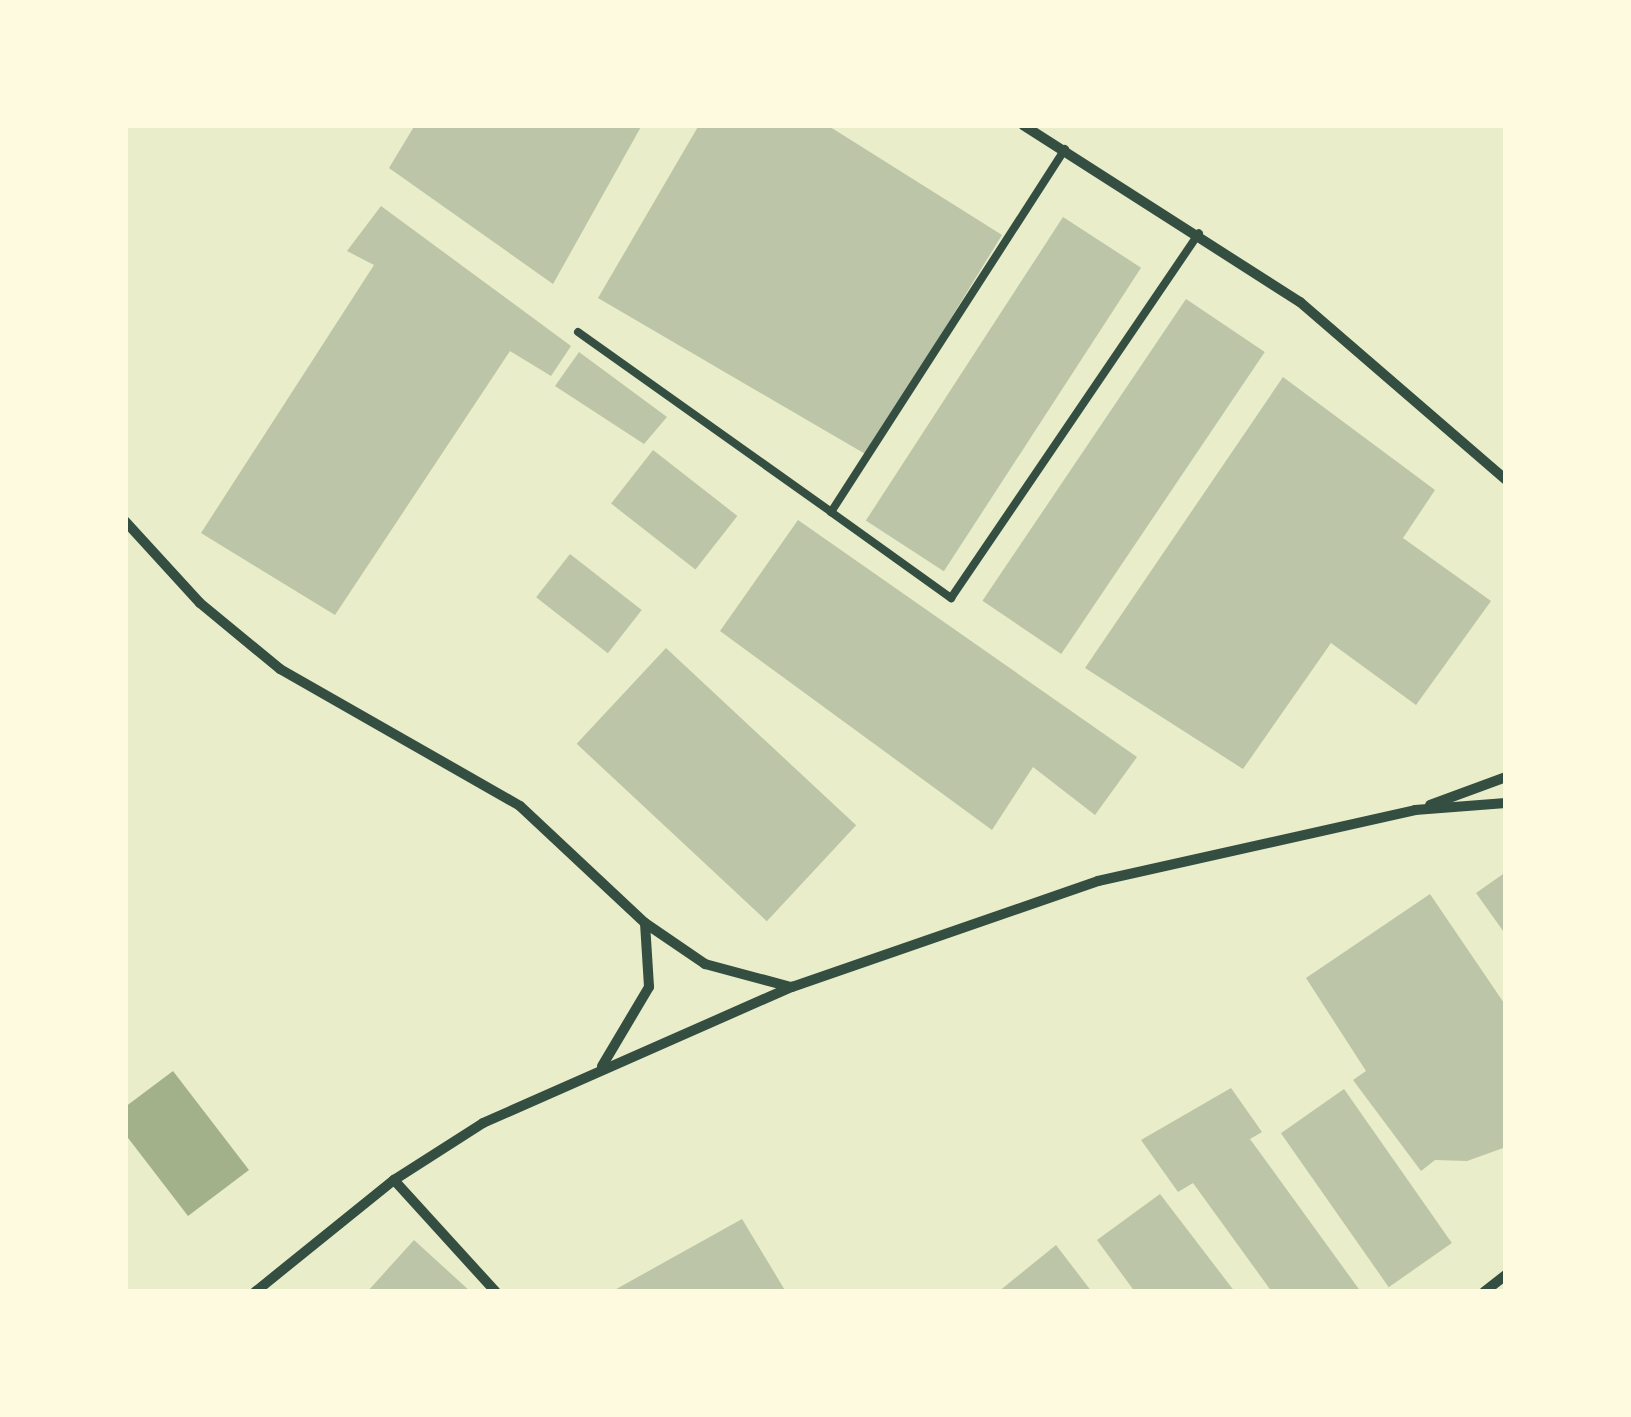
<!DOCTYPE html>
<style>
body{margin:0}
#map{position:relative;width:1631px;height:1417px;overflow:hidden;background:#e9edc9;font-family:Mulish,sans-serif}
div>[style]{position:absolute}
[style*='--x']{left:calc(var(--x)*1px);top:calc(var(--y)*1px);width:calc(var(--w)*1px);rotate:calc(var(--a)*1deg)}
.water>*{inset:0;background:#a3b18a}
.building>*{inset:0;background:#bcc5a7;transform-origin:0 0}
.service>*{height:8px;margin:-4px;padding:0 4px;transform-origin:4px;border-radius:4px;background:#344e41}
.minor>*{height:10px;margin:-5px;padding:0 5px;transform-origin:5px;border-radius:5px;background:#344e41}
span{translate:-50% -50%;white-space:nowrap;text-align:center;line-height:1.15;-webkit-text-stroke:8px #fefae0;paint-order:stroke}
.frame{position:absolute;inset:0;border:128px solid #fefae0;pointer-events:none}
</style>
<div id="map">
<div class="water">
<i style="clip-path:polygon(173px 1071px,249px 1170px,188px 1216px,125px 1134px,125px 1107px)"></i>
</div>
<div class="building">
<i style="clip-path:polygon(415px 125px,642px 125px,553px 284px,389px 168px)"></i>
<i style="clip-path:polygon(699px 125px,827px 125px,1002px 235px,867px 455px,598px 298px)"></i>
<i style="clip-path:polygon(381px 206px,571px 346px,551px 376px,510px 351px,335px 615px,201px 533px,374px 265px,347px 251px)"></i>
<i style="left:1063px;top:217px;width:93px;height:362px;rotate:33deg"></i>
<i style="left:1186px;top:299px;width:95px;height:364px;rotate:34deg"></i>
<i style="clip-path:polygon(579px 352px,667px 417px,644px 444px,555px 386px)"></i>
<i style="clip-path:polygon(1283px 377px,1435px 490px,1403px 538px,1491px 601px,1416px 705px,1331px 643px,1243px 769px,1085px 668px)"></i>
<i style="left:653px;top:450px;width:107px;height:68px;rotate:38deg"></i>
<i style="clip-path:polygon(798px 520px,1137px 757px,1095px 815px,1033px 767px,992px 830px,720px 631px)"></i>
<i style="left:570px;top:554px;width:91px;height:55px;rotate:38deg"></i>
<i style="left:666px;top:648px;width:260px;height:131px;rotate:43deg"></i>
<i style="clip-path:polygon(1506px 872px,1506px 935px,1476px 893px)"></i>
<i style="clip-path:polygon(1430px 894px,1506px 1006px,1506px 1147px,1467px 1161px,1435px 1160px,1421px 1171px,1353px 1080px,1366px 1071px,1306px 978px)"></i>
<i style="clip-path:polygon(1231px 1088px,1262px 1132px,1250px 1139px,1361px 1292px,1272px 1292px,1193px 1183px,1178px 1192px,1141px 1140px)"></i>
<i style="left:1344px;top:1089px;width:188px;height:77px;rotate:55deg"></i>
<i style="clip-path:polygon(1160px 1194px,1235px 1292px,1135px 1292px,1097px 1240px)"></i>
<i style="clip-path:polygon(742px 1219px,786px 1292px,611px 1292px)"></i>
<i style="clip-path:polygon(414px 1240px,471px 1292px,367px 1292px)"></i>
<i style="clip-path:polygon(1056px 1245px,1092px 1292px,998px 1292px)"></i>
</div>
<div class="service">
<i style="--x:1065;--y:149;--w:432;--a:122.8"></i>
<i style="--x:831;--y:512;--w:148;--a:35.6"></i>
<i style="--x:951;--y:598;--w:441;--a:-55.8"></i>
<i style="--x:578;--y:332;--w:310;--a:35.4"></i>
</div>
<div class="minor">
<i style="--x:1023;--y:125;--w:329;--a:32.6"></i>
<i style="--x:1300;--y:302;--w:272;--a:40.8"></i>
<i style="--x:125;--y:521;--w:111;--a:47.6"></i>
<i style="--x:200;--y:603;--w:104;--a:39.5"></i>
<i style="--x:280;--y:669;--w:276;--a:29.7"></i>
<i style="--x:520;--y:806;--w:171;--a:43.1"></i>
<i style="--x:645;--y:923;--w:64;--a:86.4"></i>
<i style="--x:649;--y:987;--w:92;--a:120.7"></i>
<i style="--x:1430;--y:805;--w:81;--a:-20.2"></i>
<i style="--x:645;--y:923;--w:73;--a:34.3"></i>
<i style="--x:705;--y:964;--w:89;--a:15"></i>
<i style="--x:394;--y:1180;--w:151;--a:47.7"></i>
<i style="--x:255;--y:1292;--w:179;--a:-38.9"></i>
<i style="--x:394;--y:1180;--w:106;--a:-32.6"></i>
<i style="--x:483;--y:1123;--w:338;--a:-23.8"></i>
<i style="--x:792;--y:987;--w:324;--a:-19.1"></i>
<i style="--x:1098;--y:881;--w:325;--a:-12.6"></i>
<i style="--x:1415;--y:810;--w:91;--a:-4.4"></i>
<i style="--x:1484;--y:1292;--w:28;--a:-38"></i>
</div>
<div class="frame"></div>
</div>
